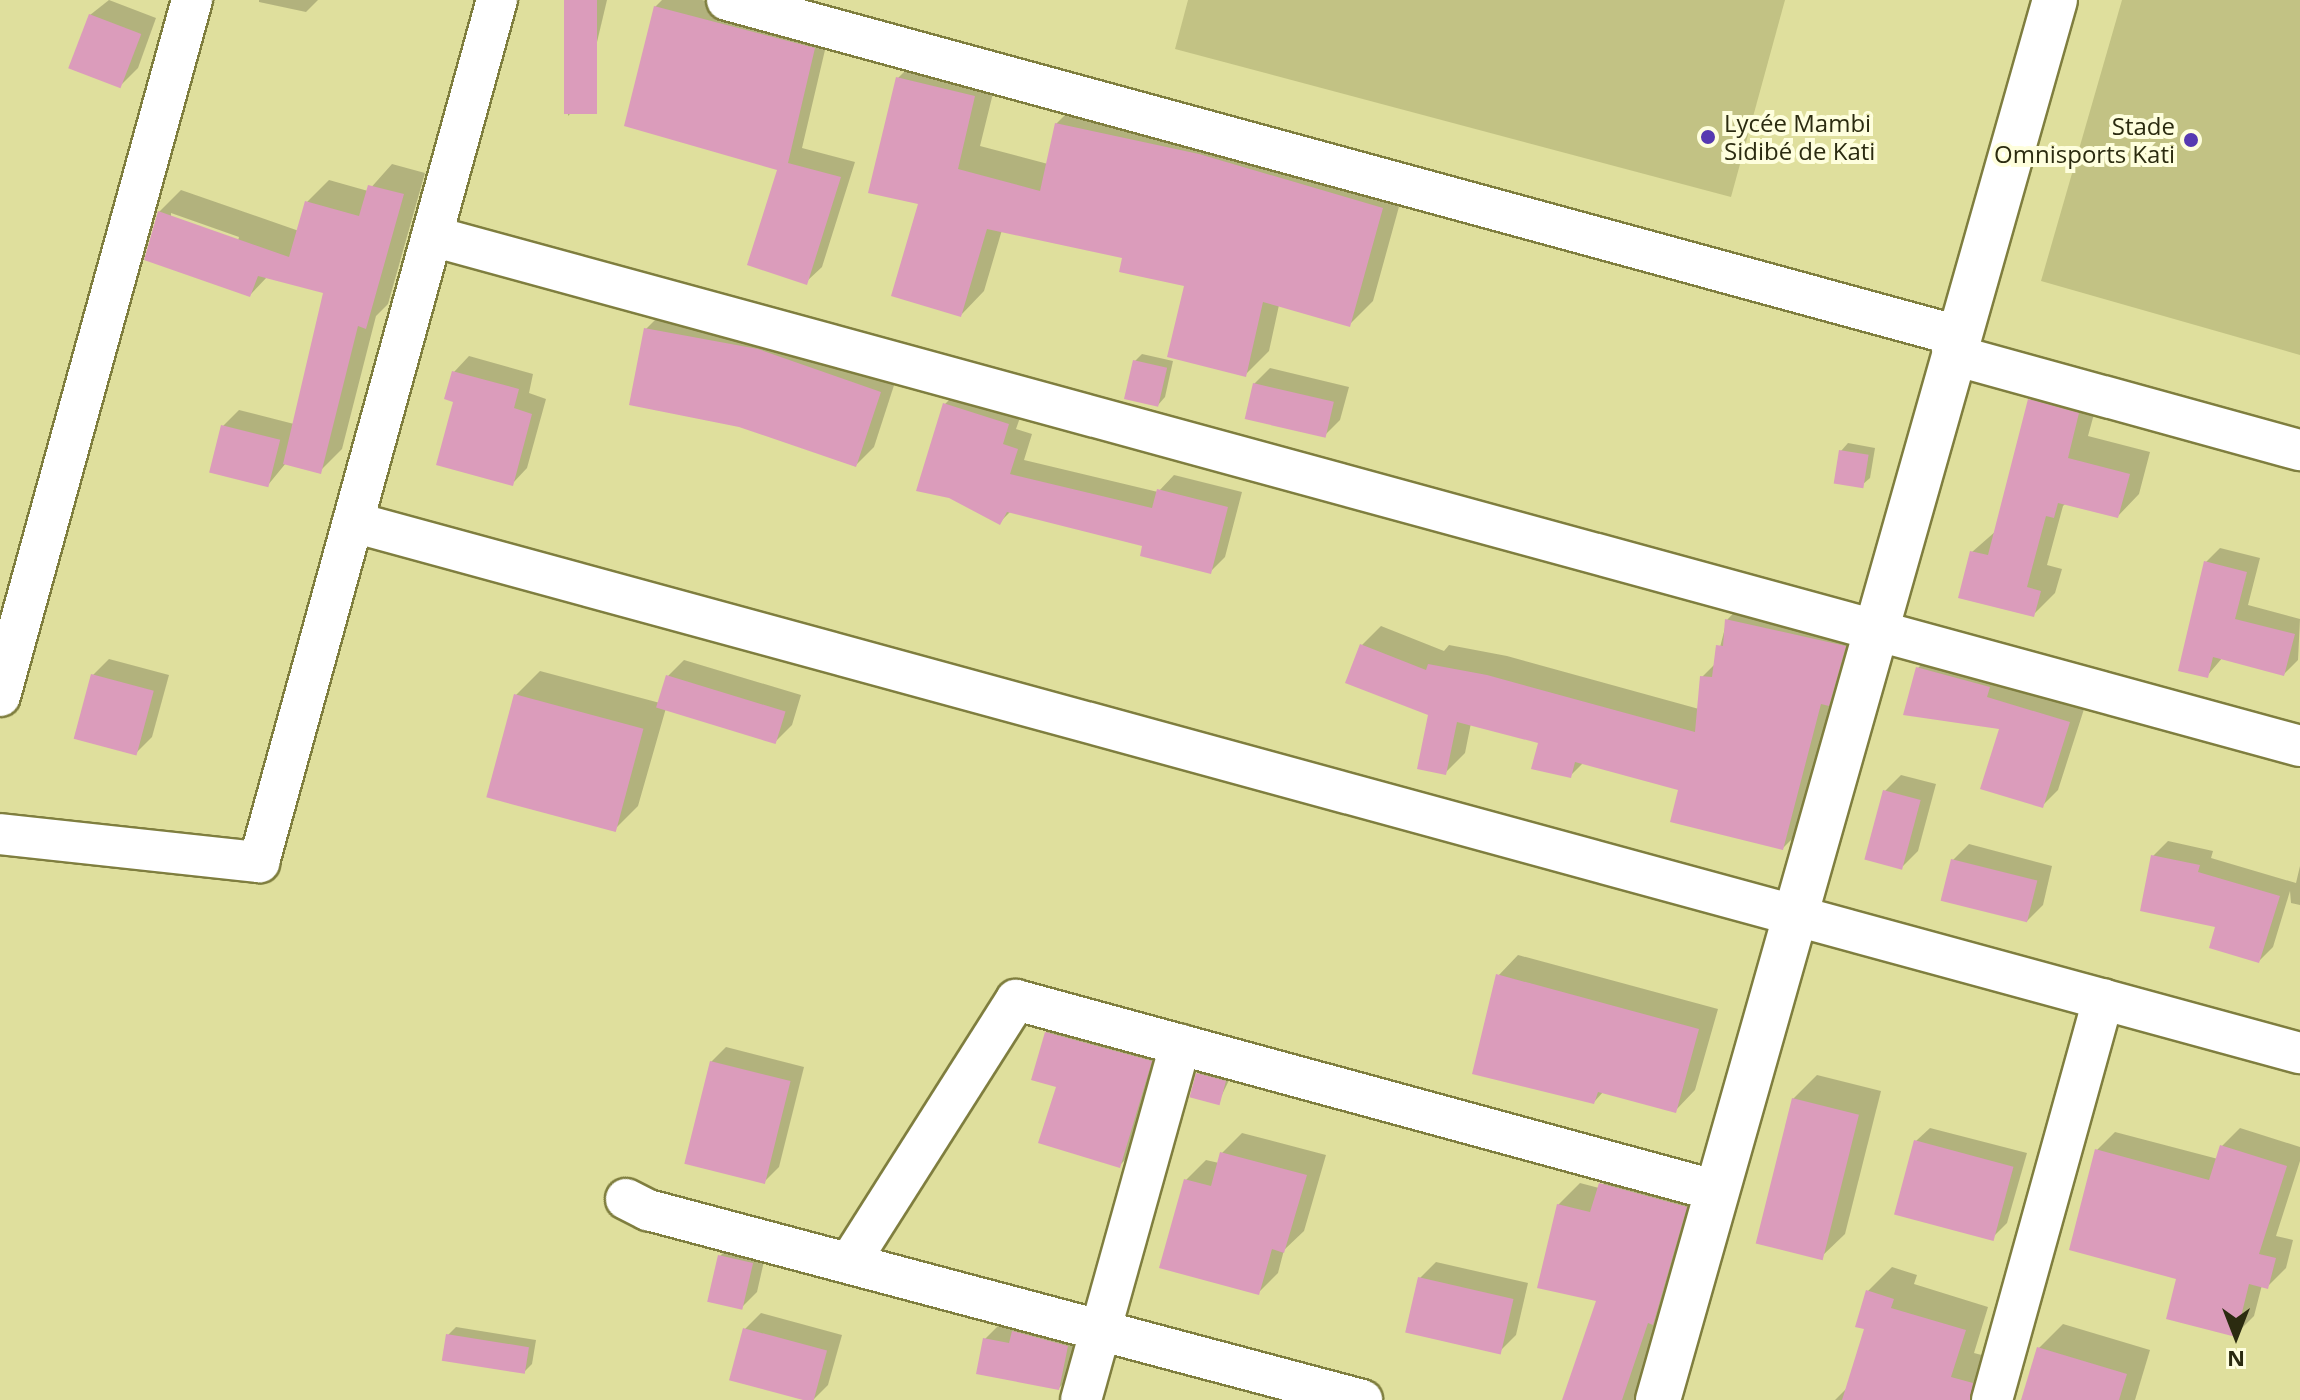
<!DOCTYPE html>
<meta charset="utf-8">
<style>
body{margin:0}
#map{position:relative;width:2300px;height:1400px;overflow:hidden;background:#dfdf9d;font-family:"Open Sans",sans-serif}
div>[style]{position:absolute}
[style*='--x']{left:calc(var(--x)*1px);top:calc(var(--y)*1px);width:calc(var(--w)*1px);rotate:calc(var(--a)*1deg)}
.green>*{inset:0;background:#c2c284}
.shadow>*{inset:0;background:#0003}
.building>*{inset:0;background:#db9cbb;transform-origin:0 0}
.roads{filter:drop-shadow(2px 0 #7f7e3f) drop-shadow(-2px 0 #7f7e3f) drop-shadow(0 2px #7f7e3f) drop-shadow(0 -2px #7f7e3f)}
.minor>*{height:40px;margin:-20px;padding:0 20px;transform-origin:20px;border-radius:20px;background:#fff}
.tertiary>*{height:44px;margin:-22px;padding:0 22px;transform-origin:22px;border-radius:22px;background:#fff}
.dots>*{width:22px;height:22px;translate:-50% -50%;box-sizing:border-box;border:4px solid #fefedd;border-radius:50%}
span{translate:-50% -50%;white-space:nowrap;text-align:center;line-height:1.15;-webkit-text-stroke:8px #fefedd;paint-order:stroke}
.poi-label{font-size:24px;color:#2b2b10}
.left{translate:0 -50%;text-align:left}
.right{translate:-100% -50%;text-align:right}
.north{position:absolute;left:2196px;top:1296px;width:80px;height:80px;-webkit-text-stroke:6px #fefedd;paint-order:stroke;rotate:180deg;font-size:22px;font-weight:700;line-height:32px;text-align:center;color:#2b2b10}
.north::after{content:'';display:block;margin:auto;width:28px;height:36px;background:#2b2b10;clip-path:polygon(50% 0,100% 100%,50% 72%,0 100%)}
</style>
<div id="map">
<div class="green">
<i style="clip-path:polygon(1188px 0,1785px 0,1731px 197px,1175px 49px)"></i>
<i style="clip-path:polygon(2122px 0,2300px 0,2300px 355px,2041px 281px)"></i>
</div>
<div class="shadow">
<i style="clip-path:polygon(109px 0,156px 18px,138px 68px,122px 84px,90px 15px)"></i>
<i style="clip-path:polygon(318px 0,306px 12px,259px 2px,259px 0)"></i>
<i style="clip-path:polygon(566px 0,607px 0,583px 101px,568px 116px)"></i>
<i style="clip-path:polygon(662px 0,702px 0,829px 33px,802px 148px,855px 162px,822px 267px,806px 282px,780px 169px,655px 7px)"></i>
<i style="clip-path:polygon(921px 55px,998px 73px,980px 146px,1048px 164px,1056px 124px,1080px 100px,1405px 185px,1373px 301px,1350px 324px,1279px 305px,1269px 351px,1245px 375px,1186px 285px,1125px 257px,1002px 230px,984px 291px,961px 315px,920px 203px,898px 78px)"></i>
<i style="clip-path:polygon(evenodd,392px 164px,425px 173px,388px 304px,376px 316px,342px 449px,320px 471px,286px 463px,268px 485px,223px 426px,239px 410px,294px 424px,325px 292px,268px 276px,250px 295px,159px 212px,181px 190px,299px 231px,307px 202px,329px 180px,368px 191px,392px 164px,171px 213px,239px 237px,238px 241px,171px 218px,171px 213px)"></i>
<i style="clip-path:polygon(665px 310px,898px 373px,874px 447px,856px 465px,646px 329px)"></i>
<i style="clip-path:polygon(1142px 354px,1173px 361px,1165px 397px,1158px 405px,1135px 361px)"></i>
<i style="clip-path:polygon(469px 356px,533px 374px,529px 393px,546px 399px,527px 468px,512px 484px,456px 400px,454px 372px)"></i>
<i style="clip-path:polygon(1270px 368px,1349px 387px,1340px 420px,1324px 436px,1254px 384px)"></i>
<i style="clip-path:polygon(2052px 378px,2100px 392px,2088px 436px,2150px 452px,2139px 494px,2118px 516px,2066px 503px,2063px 506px,2047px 565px,2062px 569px,2055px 593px,2033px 615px,1972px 552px,1996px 531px,2030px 400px)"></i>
<i style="clip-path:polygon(960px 389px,1023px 409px,1016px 429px,1032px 434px,1024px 460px,1158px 492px,1174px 475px,1242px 492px,1225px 557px,1210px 572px,1145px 544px,1011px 511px,999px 523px,945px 404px)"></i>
<i style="clip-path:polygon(1848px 443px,1875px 448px,1870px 478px,1862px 485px,1841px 451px)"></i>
<i style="clip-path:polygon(2220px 548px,2260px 558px,2248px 605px,2300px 619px,2298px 660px,2284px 674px,2223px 657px,2207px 676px,2206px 562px)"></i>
<i style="clip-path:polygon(1746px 600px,1864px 627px,1802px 829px,1783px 848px,1680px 788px,1584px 762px,1570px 776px,1540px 742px,1471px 723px,1465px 753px,1446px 772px,1430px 714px,1362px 645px,1381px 626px,1444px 651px,1449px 645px,1507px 656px,1699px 709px,1702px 677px,1716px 663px,1727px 620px)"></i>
<i style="clip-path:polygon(1934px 652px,2085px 706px,2058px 790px,2042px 806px,2002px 728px,1918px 668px)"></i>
<i style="clip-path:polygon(109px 659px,169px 675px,152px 737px,136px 753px,93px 675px)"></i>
<i style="clip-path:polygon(684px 660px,801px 695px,792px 725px,776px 741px,666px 708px,638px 806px,614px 830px,516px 695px,540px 671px,660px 703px,668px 676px)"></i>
<i style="clip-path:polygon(1901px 775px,1936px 784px,1918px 851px,1902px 867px,1885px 791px)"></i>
<i style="clip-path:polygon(2168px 841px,2213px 851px,2211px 858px,2296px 883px,2300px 866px,2300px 905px,2291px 903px,2290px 891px,2273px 947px,2259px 961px,2153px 856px)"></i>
<i style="clip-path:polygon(1969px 844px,2052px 866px,2043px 905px,2027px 921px,1953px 860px)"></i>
<i style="clip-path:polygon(1518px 955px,1718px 1009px,1695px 1090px,1675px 1111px,1604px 1091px,1594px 1102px,1498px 976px)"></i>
<i style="clip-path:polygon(1068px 1011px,1172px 1039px,1142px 1143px,1120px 1165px,1059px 1086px,1046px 1033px)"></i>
<i style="clip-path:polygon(726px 1047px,804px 1067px,779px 1167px,765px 1181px,711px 1062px)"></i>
<i style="clip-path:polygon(1205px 1066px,1232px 1074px,1218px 1103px,1198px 1074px)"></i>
<i style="clip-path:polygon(1817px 1075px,1881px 1091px,1845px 1234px,1821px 1257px,1793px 1099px)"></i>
<i style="clip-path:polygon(1930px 1128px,2027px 1153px,2007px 1223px,1993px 1237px,1916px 1141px)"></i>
<i style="clip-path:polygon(2240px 1128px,2300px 1147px,2300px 1161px,2276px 1236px,2293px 1240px,2286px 1268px,2267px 1287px,2262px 1285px,2254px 1316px,2235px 1335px,2179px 1278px,2097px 1150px,2115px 1132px,2218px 1159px,2222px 1146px)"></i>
<i style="clip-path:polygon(1242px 1133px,1326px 1155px,1304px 1231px,1284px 1250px,1278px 1273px,1258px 1293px,1186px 1180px,1206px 1160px,1219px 1163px,1222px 1153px)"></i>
<i style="clip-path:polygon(1622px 1162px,1707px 1185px,1635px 1400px,1564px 1400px,1598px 1300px,1558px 1205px,1580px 1183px,1599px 1188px)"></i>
<i style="clip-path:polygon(736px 1240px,767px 1248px,757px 1292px,741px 1308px,720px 1256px)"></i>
<i style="clip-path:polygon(1436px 1262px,1528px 1283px,1516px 1335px,1500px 1351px,1420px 1278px)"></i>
<i style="clip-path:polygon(1892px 1267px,1917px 1275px,1914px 1284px,1988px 1307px,1974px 1353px,1993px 1358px,1982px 1400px,1835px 1400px,1848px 1387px,1866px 1328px,1868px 1291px)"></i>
<i style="clip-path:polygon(761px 1313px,842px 1335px,828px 1385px,813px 1400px,731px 1379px,745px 1329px)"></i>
<i style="clip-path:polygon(1001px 1323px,1083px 1330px,1075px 1372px,1059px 1388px,985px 1339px)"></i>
<i style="clip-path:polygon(2063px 1324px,2150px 1350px,2135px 1400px,2023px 1400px,2039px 1348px)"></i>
<i style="clip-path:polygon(456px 1327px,536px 1340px,532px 1364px,524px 1372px,448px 1335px)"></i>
</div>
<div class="building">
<i style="left:564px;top:0;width:33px;height:114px"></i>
<i style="clip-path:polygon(654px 6px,815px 48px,788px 163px,841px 177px,807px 285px,747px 265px,777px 170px,624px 126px)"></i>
<i style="left:89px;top:14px;width:56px;height:58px;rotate:21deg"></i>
<i style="clip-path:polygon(896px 77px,975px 96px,958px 169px,1040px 191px,1055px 123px,1199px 154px,1383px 208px,1350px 327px,1263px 302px,1246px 377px,1167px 357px,1184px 286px,1119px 272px,1122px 258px,987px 229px,961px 317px,891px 296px,918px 204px,868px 193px)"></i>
<i style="clip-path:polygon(368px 185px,404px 194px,366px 329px,358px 326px,321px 474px,283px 464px,323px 293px,258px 276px,250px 297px,144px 260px,158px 211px,289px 257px,305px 201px,359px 216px)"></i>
<i style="clip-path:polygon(644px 328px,758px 349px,881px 392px,856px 467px,739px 427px,629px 405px)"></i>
<i style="left:1133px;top:360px;width:35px;height:40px;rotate:13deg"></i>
<i style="clip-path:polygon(452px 371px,519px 389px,514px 408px,532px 414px,513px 486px,436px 465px,453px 402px,444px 399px)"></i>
<i style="left:1253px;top:383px;width:83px;height:37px;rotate:13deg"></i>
<i style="clip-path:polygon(2028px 399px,2079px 413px,2068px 458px,2130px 474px,2118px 518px,2058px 503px,2054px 518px,2046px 516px,2027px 587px,2041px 591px,2034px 617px,1958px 598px,1970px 551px,1988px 555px)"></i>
<i style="clip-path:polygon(943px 403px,1009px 424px,1003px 444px,1018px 449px,1010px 474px,1152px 508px,1157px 489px,1228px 507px,1211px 574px,1140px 556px,1142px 546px,1007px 512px,1000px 525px,949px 498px,916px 491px)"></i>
<i style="left:221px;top:425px;width:61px;height:49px;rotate:14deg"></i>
<i style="left:1839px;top:450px;width:30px;height:34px;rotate:9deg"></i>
<i style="clip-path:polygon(2204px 561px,2247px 572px,2235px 619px,2295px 634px,2284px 676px,2213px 657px,2208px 678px,2178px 671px)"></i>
<i style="clip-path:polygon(1725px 619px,1846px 646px,1829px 706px,1821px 704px,1783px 850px,1670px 822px,1678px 790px,1575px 762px,1571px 778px,1531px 769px,1538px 743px,1457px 722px,1446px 775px,1417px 769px,1428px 715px,1345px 683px,1360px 644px,1426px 670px,1428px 664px,1487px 675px,1695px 732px,1700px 676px,1712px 677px,1716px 645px,1723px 646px)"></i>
<i style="clip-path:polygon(1916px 667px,1990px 687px,1987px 697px,2070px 722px,2043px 808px,1980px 789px,1999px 729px,1903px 715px)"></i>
<i style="left:91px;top:674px;width:65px;height:67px;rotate:15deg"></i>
<i style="left:666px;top:675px;width:125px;height:34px;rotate:17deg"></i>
<i style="left:514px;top:694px;width:134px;height:107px;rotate:15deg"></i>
<i style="left:1883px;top:790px;width:39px;height:72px;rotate:15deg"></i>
<i style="clip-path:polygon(2151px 855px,2200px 865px,2198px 872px,2280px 896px,2259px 963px,2209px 948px,2215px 927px,2140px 911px)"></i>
<i style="left:1951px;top:859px;width:89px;height:43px;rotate:14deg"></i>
<i style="clip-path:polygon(1496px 974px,1699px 1029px,1676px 1113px,1598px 1092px,1594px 1104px,1472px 1074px)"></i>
<i style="clip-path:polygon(1045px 1032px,1152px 1061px,1120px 1168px,1038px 1143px,1056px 1087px,1031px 1080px)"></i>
<i style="left:710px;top:1061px;width:83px;height:106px;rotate:14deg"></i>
<i style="left:1196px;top:1073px;width:31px;height:25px;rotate:15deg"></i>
<i style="left:1792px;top:1098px;width:69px;height:150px;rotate:14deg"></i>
<i style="left:1914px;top:1140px;width:103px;height:77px;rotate:15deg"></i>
<i style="clip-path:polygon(2220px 1145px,2287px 1166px,2259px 1254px,2276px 1258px,2268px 1289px,2249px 1284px,2236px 1337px,2166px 1319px,2176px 1279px,2069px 1250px,2095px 1149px,2209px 1180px)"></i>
<i style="clip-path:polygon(1220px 1152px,1307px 1175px,1284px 1253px,1272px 1249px,1259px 1295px,1159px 1268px,1184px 1179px,1211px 1186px)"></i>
<i style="clip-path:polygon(1599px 1183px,1687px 1207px,1653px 1325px,1648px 1323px,1622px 1400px,1562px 1400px,1596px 1301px,1537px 1288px,1557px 1204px,1590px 1212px)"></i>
<i style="left:718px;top:1255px;width:36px;height:48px;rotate:13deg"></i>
<i style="left:1418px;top:1277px;width:98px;height:57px;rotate:13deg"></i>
<i style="clip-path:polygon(1866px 1290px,1894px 1299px,1891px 1308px,1966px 1330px,1951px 1377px,1973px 1383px,1970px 1400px,1842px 1400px,1864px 1329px,1855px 1327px)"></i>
<i style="left:743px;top:1328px;width:87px;height:54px;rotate:15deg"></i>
<i style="clip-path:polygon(1012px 1331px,1068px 1346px,1059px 1390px,976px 1374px,983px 1338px,1009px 1343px)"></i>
<i style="left:446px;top:1334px;width:84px;height:27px;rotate:9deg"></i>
<i style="clip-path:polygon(2037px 1347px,2127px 1374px,2119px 1400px,2021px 1400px)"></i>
</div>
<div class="roads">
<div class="minor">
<i style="--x:727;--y:0;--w:1266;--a:15.26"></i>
<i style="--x:1948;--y:333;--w:23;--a:75"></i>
<i style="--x:1954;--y:355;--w:359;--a:15.4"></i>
<i style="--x:432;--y:236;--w:1936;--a:15.27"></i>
<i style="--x:353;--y:522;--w:2018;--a:15.26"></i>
<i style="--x:0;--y:696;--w:722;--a:-74.58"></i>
<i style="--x:0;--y:834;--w:261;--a:6.2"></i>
<i style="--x:259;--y:862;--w:894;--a:-74.57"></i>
<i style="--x:626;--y:1199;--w:25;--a:27"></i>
<i style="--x:648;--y:1210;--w:739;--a:14.9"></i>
<i style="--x:851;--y:1260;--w:308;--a:-57.6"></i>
<i style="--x:1016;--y:1000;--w:727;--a:15.24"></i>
<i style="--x:1081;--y:1400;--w:369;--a:-74.4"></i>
<i style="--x:1992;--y:1400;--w:416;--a:-74.5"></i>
</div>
<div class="tertiary">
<i style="--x:1658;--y:1400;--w:1455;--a:-74.17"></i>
</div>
</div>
<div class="dots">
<i style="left:1708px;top:137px;background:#5639b1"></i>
<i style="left:2191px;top:140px;background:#5639b1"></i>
</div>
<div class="poi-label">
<span class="left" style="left:1724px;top:137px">Lycée Mambi<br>Sidibé de Kati</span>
<span class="right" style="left:2175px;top:140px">Stade<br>Omnisports Kati</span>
</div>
<div class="north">N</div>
</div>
